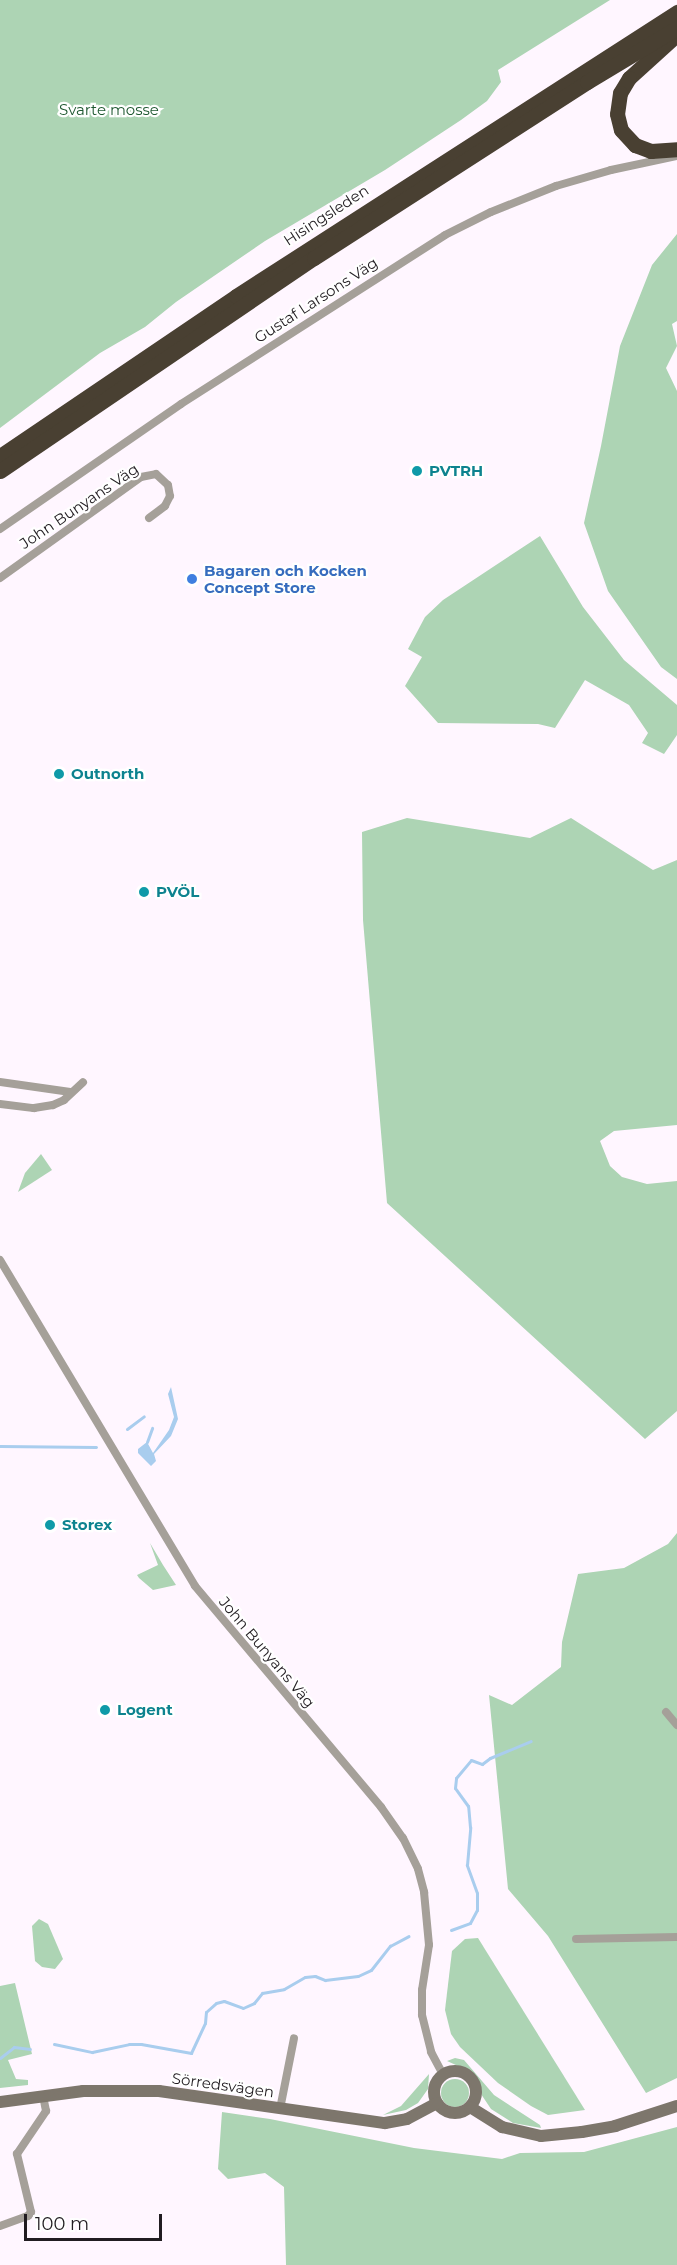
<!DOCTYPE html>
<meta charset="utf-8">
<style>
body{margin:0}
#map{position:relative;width:677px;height:2265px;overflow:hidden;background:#fff6ff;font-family:Montserrat,sans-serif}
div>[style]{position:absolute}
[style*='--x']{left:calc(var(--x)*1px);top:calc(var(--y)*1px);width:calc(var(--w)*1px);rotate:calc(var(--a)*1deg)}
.green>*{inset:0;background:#add4b4}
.round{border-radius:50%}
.water>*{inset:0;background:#a9cdee}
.stream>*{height:3px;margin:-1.5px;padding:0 1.5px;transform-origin:1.5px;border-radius:1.5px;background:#a9cdee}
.street>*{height:8px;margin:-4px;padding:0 4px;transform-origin:4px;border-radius:4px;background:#a5a099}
.secondary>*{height:12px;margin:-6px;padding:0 6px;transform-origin:6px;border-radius:6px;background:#7d766c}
.secondary>.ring{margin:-6px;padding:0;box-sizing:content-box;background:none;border:12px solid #7d766c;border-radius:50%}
.highway>*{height:15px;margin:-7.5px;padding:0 7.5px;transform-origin:7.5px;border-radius:7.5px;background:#494032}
.dots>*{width:16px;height:16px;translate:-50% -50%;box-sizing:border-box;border:3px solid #fff;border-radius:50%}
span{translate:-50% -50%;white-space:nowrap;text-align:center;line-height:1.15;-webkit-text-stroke:4.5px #fff;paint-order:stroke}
.park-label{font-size:15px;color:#1e5830}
.street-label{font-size:15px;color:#211c21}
.culture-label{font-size:15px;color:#0d838f;font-weight:700}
.left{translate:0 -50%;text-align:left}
.shop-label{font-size:15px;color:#366cbe;font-weight:700}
.scale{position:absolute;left:24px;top:2214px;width:138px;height:27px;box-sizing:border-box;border:3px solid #211c21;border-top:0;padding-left:8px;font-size:18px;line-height:21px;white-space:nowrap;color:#211c21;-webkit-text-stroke:4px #fff;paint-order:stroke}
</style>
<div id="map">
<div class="green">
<i style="clip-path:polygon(0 0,610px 0,498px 70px,501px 82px,487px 101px,461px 120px,385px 170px,265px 241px,176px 302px,145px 327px,100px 353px,0 428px)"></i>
<i style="clip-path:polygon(677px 234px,677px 321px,672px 324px,677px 346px,666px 368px,677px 391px,677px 679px,661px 667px,608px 591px,584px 523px,601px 446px,620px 346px,652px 265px)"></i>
<i style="clip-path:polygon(540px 536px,583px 607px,624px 660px,677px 705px,677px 735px,664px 754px,642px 743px,648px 733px,629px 705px,585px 680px,555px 728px,538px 724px,438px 723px,405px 686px,422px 657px,408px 649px,425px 617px,443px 600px)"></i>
<i style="clip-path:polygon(407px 818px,530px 838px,571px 818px,653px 870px,677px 860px,677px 1125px,614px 1131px,600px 1141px,610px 1166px,622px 1177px,647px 1184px,677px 1181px,677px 1411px,645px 1439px,387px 1203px,363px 920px,362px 832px)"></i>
<i style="clip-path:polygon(41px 1154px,52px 1170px,18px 1192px,25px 1173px)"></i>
<i style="clip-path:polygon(677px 1533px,677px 2078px,646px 2093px,548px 1936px,508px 1889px,489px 1695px,512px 1705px,561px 1667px,562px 1642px,578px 1574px,624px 1568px,668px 1544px)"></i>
<i style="clip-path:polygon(150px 1543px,163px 1565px,176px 1585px,153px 1590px,139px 1578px,137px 1575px,158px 1565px)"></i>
<i style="clip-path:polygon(39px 1919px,48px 1924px,63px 1959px,55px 1969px,42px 1967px,35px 1961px,32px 1926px)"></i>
<i style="clip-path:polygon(478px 1938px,585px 2110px,548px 2115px,531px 2106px,498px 2083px,460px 2047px,451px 2034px,445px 2010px,452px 1951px,465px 1939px)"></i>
<i style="clip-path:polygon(15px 1983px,32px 2054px,8px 2060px,16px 2079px,28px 2080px,28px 2085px,0 2088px,0 1986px)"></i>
<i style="clip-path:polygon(455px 2058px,464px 2060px,494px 2095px,540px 2125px,541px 2128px,513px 2123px,491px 2109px,481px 2094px,475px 2076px,467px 2070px,447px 2061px)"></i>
<i style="clip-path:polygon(429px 2074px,428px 2089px,418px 2103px,406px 2110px,383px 2115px,401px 2106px)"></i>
<i class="round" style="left:441px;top:2079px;width:28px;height:28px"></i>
<i style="clip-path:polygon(222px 2112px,270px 2119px,414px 2148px,502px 2159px,520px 2153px,584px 2152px,677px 2127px,677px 2265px,286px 2265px,284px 2187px,265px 2173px,228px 2179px,218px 2169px)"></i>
</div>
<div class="water">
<i style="clip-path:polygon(171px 1387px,178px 1419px,171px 1436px,154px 1454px,156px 1461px,151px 1466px,138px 1453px,138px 1449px,147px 1442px,153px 1453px,169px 1430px,174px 1417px,168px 1394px)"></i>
</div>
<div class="stream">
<i style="--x:127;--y:1429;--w:21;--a:-37"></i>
<i style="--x:147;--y:1442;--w:15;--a:-70"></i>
<i style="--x:0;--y:1446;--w:96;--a:0.6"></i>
<i style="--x:451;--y:1930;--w:20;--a:-20"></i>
<i style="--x:470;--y:1923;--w:15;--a:-62"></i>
<i style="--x:477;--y:1910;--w:17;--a:-90"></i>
<i style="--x:477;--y:1893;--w:30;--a:-110"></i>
<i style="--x:467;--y:1865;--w:38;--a:-85"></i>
<i style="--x:470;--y:1827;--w:21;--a:-95"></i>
<i style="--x:468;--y:1806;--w:22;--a:-126"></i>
<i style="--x:455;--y:1788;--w:10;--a:-84"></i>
<i style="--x:456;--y:1778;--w:23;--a:-50"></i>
<i style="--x:471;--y:1760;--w:12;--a:20"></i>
<i style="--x:482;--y:1764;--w:10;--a:-37"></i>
<i style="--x:490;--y:1758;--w:44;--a:-22.5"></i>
<i style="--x:54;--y:2044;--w:39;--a:12"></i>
<i style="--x:92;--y:2052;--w:38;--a:-12"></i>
<i style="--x:129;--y:2044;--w:12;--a:0"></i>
<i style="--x:141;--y:2044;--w:51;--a:10.2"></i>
<i style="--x:191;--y:2053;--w:33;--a:-65"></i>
<i style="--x:205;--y:2023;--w:11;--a:-85"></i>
<i style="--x:206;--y:2012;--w:13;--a:-42"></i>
<i style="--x:216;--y:2003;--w:8;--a:-14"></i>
<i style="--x:224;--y:2001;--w:20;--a:20"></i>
<i style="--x:243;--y:2008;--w:12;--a:-24"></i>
<i style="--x:254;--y:2003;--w:13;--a:-51"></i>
<i style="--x:262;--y:1993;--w:22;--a:-10"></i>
<i style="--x:284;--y:1989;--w:24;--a:-30"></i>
<i style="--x:305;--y:1977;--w:10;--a:-6"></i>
<i style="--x:315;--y:1976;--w:11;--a:22"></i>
<i style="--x:325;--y:1980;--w:33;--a:-7"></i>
<i style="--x:358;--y:1976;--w:14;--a:-25"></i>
<i style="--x:371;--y:1970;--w:31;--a:-52"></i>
<i style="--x:390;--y:1946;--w:21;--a:-28"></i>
<i style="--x:0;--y:2058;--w:18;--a:-38"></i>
<i style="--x:14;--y:2047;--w:16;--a:7"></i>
</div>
<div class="street">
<i style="--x:0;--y:529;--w:220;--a:-34.6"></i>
<i style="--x:181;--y:404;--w:313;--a:-32.6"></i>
<i style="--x:445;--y:235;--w:51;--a:-26.6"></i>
<i style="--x:491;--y:212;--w:70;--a:-21.8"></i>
<i style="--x:556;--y:186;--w:57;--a:-16.2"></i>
<i style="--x:611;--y:170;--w:67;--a:-12"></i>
<i style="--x:0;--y:578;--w:173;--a:-35.6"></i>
<i style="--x:141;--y:477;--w:15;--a:-11"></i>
<i style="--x:156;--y:474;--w:16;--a:43"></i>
<i style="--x:168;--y:485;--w:11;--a:80"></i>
<i style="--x:170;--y:496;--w:11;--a:117"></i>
<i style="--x:165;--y:506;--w:20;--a:143"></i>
<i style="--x:0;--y:1082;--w:71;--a:8.1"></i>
<i style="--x:0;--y:1104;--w:34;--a:7"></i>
<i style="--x:34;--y:1108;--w:19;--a:-9"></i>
<i style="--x:53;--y:1105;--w:12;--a:-24"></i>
<i style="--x:64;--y:1100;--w:26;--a:-43"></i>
<i style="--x:0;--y:1260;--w:380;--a:59.1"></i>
<i style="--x:195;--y:1586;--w:289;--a:49.9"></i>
<i style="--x:381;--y:1807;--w:38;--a:55"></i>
<i style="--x:403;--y:1838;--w:34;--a:64"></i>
<i style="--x:418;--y:1869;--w:24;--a:75"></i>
<i style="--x:424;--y:1892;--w:53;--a:84.6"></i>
<i style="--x:429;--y:1945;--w:46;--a:98.8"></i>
<i style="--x:422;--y:1990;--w:25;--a:90"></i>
<i style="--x:422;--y:2015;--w:38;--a:76"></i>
<i style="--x:431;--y:2052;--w:26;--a:62"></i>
<i style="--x:666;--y:1712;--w:17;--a:50"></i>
<i style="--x:576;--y:1939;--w:101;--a:-1.1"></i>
<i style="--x:280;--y:2109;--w:72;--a:-78.8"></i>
<i style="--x:0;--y:2226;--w:30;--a:-20"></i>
<i style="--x:28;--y:2216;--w:5;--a:-53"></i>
<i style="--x:31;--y:2212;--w:60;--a:-103.6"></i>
<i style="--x:17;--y:2154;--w:52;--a:-56"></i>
<i style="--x:46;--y:2111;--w:16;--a:-101"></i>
</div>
<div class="secondary">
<i class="ring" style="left:434px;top:2071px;width:30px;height:30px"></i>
<i style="--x:0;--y:2102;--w:84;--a:-7.5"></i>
<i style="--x:83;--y:2091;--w:76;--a:0"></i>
<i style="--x:159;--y:2091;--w:228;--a:8.1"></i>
<i style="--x:385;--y:2123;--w:22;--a:-10"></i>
<i style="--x:407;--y:2119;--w:34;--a:-28"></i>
<i style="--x:470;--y:2107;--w:38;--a:32"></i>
<i style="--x:502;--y:2127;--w:40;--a:13"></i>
<i style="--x:541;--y:2136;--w:41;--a:-5.6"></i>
<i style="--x:582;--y:2132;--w:34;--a:-10"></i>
<i style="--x:615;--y:2126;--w:65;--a:-17.9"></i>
</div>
<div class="highway">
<i style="--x:672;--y:39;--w:58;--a:137.8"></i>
<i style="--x:629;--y:78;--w:17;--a:121"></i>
<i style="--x:620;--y:93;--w:21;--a:98"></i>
<i style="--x:617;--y:114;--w:16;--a:76"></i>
<i style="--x:621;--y:130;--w:21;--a:47"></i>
<i style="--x:635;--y:145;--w:17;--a:21"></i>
<i style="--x:651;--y:151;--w:26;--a:-4"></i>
<i style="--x:0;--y:456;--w:285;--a:-34.1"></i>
<i style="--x:236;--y:296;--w:525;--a:-32.78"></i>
<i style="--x:0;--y:471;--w:379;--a:-34.2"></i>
<i style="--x:314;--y:258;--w:325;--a:-32.8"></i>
<i style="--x:587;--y:82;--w:105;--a:-31"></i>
</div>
<div class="dots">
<i style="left:417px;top:471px;background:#0f9aa8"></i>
<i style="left:192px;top:579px;background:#3f7fe0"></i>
<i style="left:59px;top:774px;background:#0f9aa8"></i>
<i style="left:144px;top:892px;background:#0f9aa8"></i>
<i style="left:50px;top:1525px;background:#0f9aa8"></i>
<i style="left:105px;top:1710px;background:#0f9aa8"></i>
</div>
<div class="park-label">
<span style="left:109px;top:110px">Svarte mosse</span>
</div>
<div class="street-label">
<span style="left:326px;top:215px;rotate:-33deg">Hisingsleden</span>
<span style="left:316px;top:300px;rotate:-33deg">Gustaf Larsons Väg</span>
<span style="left:79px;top:506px;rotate:-34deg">John Bunyans Väg</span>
<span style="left:267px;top:1652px;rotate:50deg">John Bunyans Väg</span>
<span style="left:223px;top:2085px;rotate:8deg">Sörredsvägen</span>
</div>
<div class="culture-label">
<span class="left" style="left:429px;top:471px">PVTRH</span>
<span class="left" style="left:71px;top:774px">Outnorth</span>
<span class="left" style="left:156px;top:892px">PVÖL</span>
<span class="left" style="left:62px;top:1525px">Storex</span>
<span class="left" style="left:117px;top:1710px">Logent</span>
</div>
<div class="shop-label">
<span class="left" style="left:204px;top:579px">Bagaren och Kocken<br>Concept Store</span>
</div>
<div class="scale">100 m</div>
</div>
